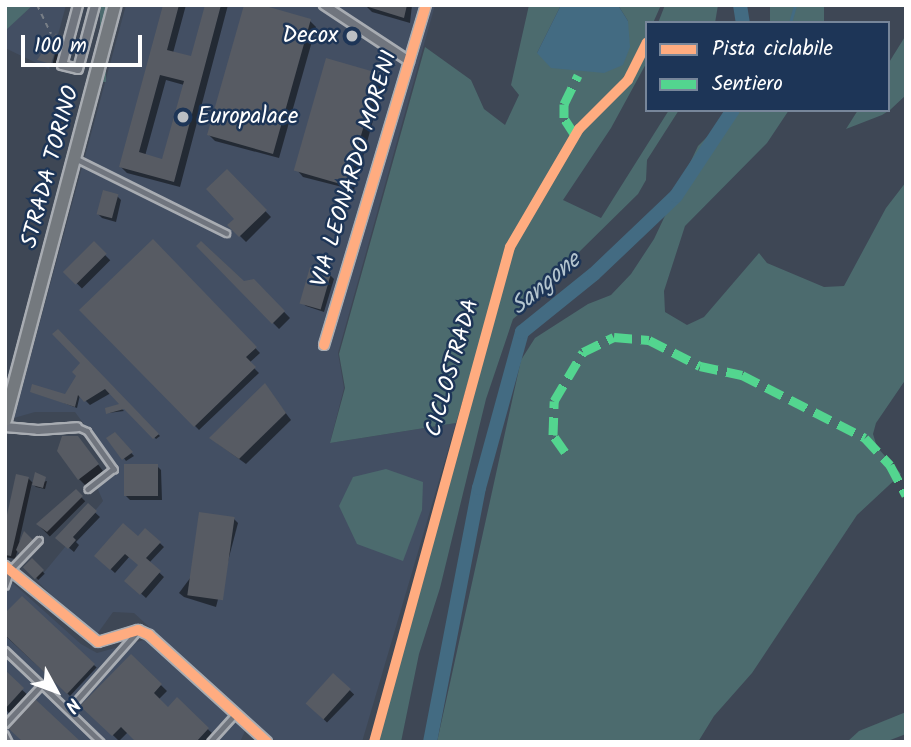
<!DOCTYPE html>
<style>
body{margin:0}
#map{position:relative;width:911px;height:747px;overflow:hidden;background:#3e4755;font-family:Kalam,sans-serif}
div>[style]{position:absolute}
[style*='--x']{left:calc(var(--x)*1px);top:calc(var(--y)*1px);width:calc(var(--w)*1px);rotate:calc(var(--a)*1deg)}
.built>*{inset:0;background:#434f63}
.green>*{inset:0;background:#4c6b6e;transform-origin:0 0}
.water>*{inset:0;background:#436b82}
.shadow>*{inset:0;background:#0007;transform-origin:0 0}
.stream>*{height:2.5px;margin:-1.25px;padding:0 1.25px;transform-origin:1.25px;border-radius:1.25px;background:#436b82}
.river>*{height:14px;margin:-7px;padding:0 7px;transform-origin:7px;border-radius:7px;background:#436b82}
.building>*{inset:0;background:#575b63;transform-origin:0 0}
.path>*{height:2px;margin-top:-1px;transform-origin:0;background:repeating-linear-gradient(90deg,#787e86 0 5px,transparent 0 10px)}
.roads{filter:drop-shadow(2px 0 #a8acb2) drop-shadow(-2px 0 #a8acb2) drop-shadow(0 2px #a8acb2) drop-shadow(0 -2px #a8acb2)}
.service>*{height:4.5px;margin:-2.25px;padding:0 2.25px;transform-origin:2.25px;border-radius:2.25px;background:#70757e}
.minor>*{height:8px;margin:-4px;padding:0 4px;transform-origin:4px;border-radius:4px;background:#70757e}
.primary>*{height:12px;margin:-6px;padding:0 6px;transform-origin:6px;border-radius:6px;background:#74797e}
.quiet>*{height:9px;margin-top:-4.5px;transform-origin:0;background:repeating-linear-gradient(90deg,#53d58f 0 18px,transparent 0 27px)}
.cycleway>*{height:10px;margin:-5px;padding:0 5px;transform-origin:5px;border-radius:5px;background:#ffac80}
.dots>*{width:19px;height:19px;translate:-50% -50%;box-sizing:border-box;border:4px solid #1d3557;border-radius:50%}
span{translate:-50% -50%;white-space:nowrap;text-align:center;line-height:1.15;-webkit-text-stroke:5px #1d3557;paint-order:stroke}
.poi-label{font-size:23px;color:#fff}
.right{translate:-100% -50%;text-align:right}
.left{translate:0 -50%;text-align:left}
.street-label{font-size:23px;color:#fff}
.water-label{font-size:24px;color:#b4c5cf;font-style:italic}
.frame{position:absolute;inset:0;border:7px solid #fff;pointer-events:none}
.legend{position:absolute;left:645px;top:21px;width:245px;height:91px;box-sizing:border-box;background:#1d3557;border:2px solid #77869a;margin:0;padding:9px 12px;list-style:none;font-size:21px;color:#fff}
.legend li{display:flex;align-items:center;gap:14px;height:35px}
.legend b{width:35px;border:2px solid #77869a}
.north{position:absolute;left:21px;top:656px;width:70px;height:70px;-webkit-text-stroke:5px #1d3557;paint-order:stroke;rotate:131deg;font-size:19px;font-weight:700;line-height:28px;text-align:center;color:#fff}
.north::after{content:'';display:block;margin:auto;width:24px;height:32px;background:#fff;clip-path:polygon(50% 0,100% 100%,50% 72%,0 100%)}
.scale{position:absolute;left:21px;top:35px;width:121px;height:32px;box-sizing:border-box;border:4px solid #fff;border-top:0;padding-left:9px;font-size:21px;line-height:24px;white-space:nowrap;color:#fff;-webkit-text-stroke:5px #1d3557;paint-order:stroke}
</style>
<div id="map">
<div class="built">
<i style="clip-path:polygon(33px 5px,66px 5px,49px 69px,5px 48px,5px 30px)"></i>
<i style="clip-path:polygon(126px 5px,435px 5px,338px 353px,344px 388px,330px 443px,456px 423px,362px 742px,274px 742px,134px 613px,113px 612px,95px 637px,37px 581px,103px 501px,96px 485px,117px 469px,75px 412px,35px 412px,14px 418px)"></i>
<i style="clip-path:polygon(5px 576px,81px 644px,97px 653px,144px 640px,245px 731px,240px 742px,5px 742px)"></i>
</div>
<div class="green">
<i style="clip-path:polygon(5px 5px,33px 5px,6px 30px)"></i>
<i style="left:100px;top:5px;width:6px;height:77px"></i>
<i style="clip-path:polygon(529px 5px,561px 5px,537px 53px,628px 21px,618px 5px,661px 5px,653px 23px,647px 23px,647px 36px,628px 77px,577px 127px,512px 235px,456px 423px,330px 443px,345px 388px,339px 354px,425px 47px,471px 80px,484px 109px,505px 125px,519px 95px,511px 85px)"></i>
<i style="clip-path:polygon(665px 5px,718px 5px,715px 23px,658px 23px)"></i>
<i style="left:770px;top:5px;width:54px;height:18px"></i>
<i style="clip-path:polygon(906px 35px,906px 95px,890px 110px,882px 115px,846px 129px,858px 110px,888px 110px,888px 64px)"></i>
<i style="clip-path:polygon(647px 46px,647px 62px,611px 128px,563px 200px,601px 218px,669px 110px,679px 110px,647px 160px,646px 180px,638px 194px,578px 253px,554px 284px,513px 319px,486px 399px,440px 588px,419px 654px,401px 742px,377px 742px,508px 255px,579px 135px,631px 79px)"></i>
<i style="clip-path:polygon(734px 110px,789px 110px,767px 143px,685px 226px,664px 291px,665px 312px,687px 325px,704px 317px,759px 253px,767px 263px,824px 287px,844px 286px,886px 208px,906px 182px,906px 379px,876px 423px,873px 434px,877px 447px,901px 474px,857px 515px,752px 673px,714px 716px,698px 742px,437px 742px,521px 360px,535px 338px,588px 304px,611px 295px,631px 274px,654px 239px,698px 146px)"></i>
<i style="clip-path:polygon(386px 469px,423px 482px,422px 510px,403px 561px,357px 544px,339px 506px,353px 477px)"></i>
<i style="clip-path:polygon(906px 712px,906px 734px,885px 742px,847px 742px,859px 731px)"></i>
</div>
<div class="water">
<i style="clip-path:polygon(561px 5px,618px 5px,628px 21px,630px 47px,623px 65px,604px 73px,551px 68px,537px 53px)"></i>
</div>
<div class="shadow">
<i style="clip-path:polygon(evenodd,164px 5px,186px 5px,173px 53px,192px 58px,206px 5px,228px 5px,180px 187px,127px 173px,121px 167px,164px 5px,166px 80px,184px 85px,163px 161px,145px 156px,166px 80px)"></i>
<i style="clip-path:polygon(412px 5px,410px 23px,372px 12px,366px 6px)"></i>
<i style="clip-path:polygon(310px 21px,316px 27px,279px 158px,215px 141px,209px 135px)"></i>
<i style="clip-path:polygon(59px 38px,61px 41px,55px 67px,52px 66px)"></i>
<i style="clip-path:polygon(378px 74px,384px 80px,354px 190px,303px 177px,297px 170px)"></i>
<i style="clip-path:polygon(227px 171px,271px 217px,246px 242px,229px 225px,236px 219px)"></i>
<i style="clip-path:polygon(117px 196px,121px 200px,116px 222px,102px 218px,98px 214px)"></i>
<i style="clip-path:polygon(153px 241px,260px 353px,249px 363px,259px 373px,199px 430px,81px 310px)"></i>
<i style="left:94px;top:244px;width:23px;height:40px;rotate:45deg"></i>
<i style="clip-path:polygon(198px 246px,243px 283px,254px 281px,290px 318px,279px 329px)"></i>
<i style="clip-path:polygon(330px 275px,334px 279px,324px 312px,306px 306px,301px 302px)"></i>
<i style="clip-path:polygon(58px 331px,160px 436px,156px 439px,111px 393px,90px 405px,80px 395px,77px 408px,64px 403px,83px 363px)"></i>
<i style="clip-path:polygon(265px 386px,291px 420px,246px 464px,217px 443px)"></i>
<i style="clip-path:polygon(119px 406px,124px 411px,108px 413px)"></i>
<i style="clip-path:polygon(114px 434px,134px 456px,126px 461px,109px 438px)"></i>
<i style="clip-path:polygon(83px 444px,103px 471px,85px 485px,79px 479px)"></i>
<i style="clip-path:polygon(157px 466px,161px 470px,162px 500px,130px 500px,126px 496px)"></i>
<i style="clip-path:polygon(28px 478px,34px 484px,47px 481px,45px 489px,36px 487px,32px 483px,19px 542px,25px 534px,35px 545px,24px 556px,18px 549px,15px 559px,5px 557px,5px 532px)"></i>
<i style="left:76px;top:492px;width:13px;height:50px;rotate:45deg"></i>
<i style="clip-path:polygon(88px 506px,100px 517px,76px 542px,79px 545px,74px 552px,62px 542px)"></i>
<i style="clip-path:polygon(234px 519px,238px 523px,216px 607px,184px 597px,179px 593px)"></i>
<i style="clip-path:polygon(146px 530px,164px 547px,149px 563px,164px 577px,146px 598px,127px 581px,140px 566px,130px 556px,115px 573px,96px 556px,138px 539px)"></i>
<i style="left:32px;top:561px;width:18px;height:9px;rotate:45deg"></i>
<i style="left:22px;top:598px;width:102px;height:39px;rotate:43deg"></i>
<i style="clip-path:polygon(131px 656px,167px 691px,158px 700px,168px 709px,177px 700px,214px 735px,208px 742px,137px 742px,128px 732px,119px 741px,83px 706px)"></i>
<i style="clip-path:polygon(5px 675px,29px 696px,11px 715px,5px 709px)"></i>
<i style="left:334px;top:675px;width:28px;height:39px;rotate:44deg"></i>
</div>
<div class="stream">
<i style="--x:790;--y:23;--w:19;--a:-74"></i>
</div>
<div class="river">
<i style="--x:740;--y:5;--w:18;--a:81"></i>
<i style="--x:430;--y:742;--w:259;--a:-79.1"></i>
<i style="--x:479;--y:488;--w:162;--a:-74.6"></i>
<i style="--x:522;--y:332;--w:92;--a:-38.9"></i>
<i style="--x:594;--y:274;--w:113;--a:-43.6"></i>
<i style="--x:676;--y:196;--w:103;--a:-56.5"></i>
</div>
<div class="building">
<i style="clip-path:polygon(evenodd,163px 5px,179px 5px,167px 50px,191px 56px,205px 5px,221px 5px,174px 182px,119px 167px,163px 5px,160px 75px,184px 81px,162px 159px,139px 152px,160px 75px)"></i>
<i style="clip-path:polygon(244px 5px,262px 5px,311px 19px,273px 154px,207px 135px)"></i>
<i style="clip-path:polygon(362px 5px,407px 5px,404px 18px)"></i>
<i style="clip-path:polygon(56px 33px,59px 39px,51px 64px,37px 60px)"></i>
<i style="left:326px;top:58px;width:55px;height:117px;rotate:16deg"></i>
<i style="clip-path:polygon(227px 169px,267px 210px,239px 237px,227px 225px,234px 219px,206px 189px)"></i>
<i style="left:103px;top:190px;width:16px;height:25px;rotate:15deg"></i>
<i style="clip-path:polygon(153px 239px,257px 347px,246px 357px,256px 367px,194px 427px,79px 310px)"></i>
<i style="left:94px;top:241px;width:18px;height:44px;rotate:45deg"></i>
<i style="clip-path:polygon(201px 241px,244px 281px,254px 279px,285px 311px,272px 324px,196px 246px)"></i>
<i style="left:310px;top:267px;width:22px;height:38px;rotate:16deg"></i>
<i style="clip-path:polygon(58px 329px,159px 434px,153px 439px,124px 409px,106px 414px,105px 408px,119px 404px,105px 389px,84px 402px,78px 395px,75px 407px,30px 392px,32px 384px,65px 394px,76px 376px,72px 372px,80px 363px,52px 334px)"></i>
<i style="clip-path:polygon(265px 383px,286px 413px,239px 459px,209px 438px)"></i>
<i style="clip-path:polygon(115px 432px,133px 452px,122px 460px,106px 438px)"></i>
<i style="clip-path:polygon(62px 436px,78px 436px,99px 464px,78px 480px,57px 451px)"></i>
<i style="left:158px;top:464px;width:32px;height:34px;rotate:90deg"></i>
<i style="clip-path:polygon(35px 472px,46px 477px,43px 488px,32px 485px)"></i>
<i style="clip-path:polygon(16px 474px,29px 477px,11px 556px,5px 555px,5px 524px)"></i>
<i style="clip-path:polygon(76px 489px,83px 496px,47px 532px,36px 524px)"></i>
<i style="clip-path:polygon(88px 503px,97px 511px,73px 537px,76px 540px,68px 549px,55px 538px)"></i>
<i style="left:199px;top:512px;width:36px;height:84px;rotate:8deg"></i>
<i style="clip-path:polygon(123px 523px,138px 536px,145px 528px,161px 542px,146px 558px,161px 571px,140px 595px,124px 581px,138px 565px,125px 554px,110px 570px,94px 556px)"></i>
<i style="clip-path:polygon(24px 531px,34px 541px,21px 555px,16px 550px)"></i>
<i style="left:32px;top:558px;width:17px;height:13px;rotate:45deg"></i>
<i style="clip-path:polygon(22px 596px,95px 664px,67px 694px,5px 635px,5px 613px)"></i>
<i style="clip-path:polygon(131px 654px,162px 684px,154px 693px,168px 707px,177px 697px,209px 728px,196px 742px,136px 742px,121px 727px,112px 736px,80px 706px)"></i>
<i style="clip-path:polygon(5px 670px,24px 688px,5px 709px)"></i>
<i style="left:333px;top:673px;width:24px;height:41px;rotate:42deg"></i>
<i style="clip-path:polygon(35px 699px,81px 742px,23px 742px,8px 728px)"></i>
</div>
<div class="path">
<i style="--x:37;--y:5;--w:32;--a:64"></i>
</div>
<div class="roads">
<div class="service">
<i style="--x:75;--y:158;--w:169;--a:26.4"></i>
<i style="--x:78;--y:427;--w:10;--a:24"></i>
<i style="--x:87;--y:431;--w:47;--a:54.6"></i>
<i style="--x:114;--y:469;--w:33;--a:142"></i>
<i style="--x:5;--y:586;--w:18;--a:-71"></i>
<i style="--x:11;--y:569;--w:40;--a:-46"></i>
<i style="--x:5;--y:650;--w:51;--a:43.4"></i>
<i style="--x:42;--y:685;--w:54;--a:132.8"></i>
<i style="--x:42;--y:685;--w:82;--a:44"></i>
<i style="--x:68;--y:710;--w:104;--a:-48.5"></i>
<i style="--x:5;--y:734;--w:9;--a:63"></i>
<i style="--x:210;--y:742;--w:38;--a:-48"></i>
</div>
<div class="minor">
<i style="--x:78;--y:5;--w:62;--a:104.9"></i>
<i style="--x:62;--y:65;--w:16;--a:14"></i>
<i style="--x:78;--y:69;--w:66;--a:-75.1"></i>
<i style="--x:324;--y:5;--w:102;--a:33.4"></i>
<i style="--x:324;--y:345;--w:355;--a:-73.3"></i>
<i style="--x:5;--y:427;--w:33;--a:5"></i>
<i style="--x:38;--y:430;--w:39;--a:-4"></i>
<i style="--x:5;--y:566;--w:120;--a:39.3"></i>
<i style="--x:98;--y:642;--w:42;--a:-16.7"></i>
<i style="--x:138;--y:630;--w:12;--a:24"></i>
<i style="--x:149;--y:635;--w:159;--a:42.2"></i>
</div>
<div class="primary">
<i style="--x:5;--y:420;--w:429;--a:-75.2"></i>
</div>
</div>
<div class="quiet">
<i style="--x:575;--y:135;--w:20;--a:-123"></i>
<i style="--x:564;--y:118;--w:14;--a:-90"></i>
<i style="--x:564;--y:104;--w:32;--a:-64"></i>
<i style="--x:565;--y:452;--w:21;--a:-125"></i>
<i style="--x:553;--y:435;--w:34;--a:-88"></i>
<i style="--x:554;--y:401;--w:57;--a:-59.4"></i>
<i style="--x:583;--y:352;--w:34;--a:-26"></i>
<i style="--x:614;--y:337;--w:35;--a:5"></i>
<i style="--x:649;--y:340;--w:57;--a:27"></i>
<i style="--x:700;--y:366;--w:43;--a:12.1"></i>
<i style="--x:742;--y:375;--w:138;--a:27.1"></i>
<i style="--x:865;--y:438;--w:37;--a:47"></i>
<i style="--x:890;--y:465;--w:34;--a:62"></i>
</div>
<div class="cycleway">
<i style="--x:324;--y:345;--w:355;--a:-73.3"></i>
<i style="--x:5;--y:566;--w:120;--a:39.3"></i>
<i style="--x:98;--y:642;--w:42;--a:-16.7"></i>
<i style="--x:138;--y:630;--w:12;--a:24"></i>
<i style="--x:149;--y:635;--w:159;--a:42.2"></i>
<i style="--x:374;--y:742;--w:513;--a:-74.64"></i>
<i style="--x:510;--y:247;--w:137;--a:-59.7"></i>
<i style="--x:579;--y:129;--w:69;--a:-45"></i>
<i style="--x:628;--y:80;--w:42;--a:-63.4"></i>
</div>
<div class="dots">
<i style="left:352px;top:36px;background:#bbbfc4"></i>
<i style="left:183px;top:117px;background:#bbbfc4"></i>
</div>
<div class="poi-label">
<span class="right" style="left:338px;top:36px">Decox</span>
<span class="left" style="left:197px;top:117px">Europalace</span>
</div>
<div class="street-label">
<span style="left:51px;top:167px;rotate:-75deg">STRADA TORINO</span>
<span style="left:355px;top:169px;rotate:-73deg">VIA LEONARDO MORENI</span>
<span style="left:453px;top:368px;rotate:-74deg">CICLOSTRADA</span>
</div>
<div class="water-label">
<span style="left:546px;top:284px;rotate:-40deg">Sangone</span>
</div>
<div class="frame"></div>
<ul class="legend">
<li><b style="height:9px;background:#ffac80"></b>Pista ciclabile</li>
<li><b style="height:9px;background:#53d58f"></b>Sentiero</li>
</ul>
<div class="north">N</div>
<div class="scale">100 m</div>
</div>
